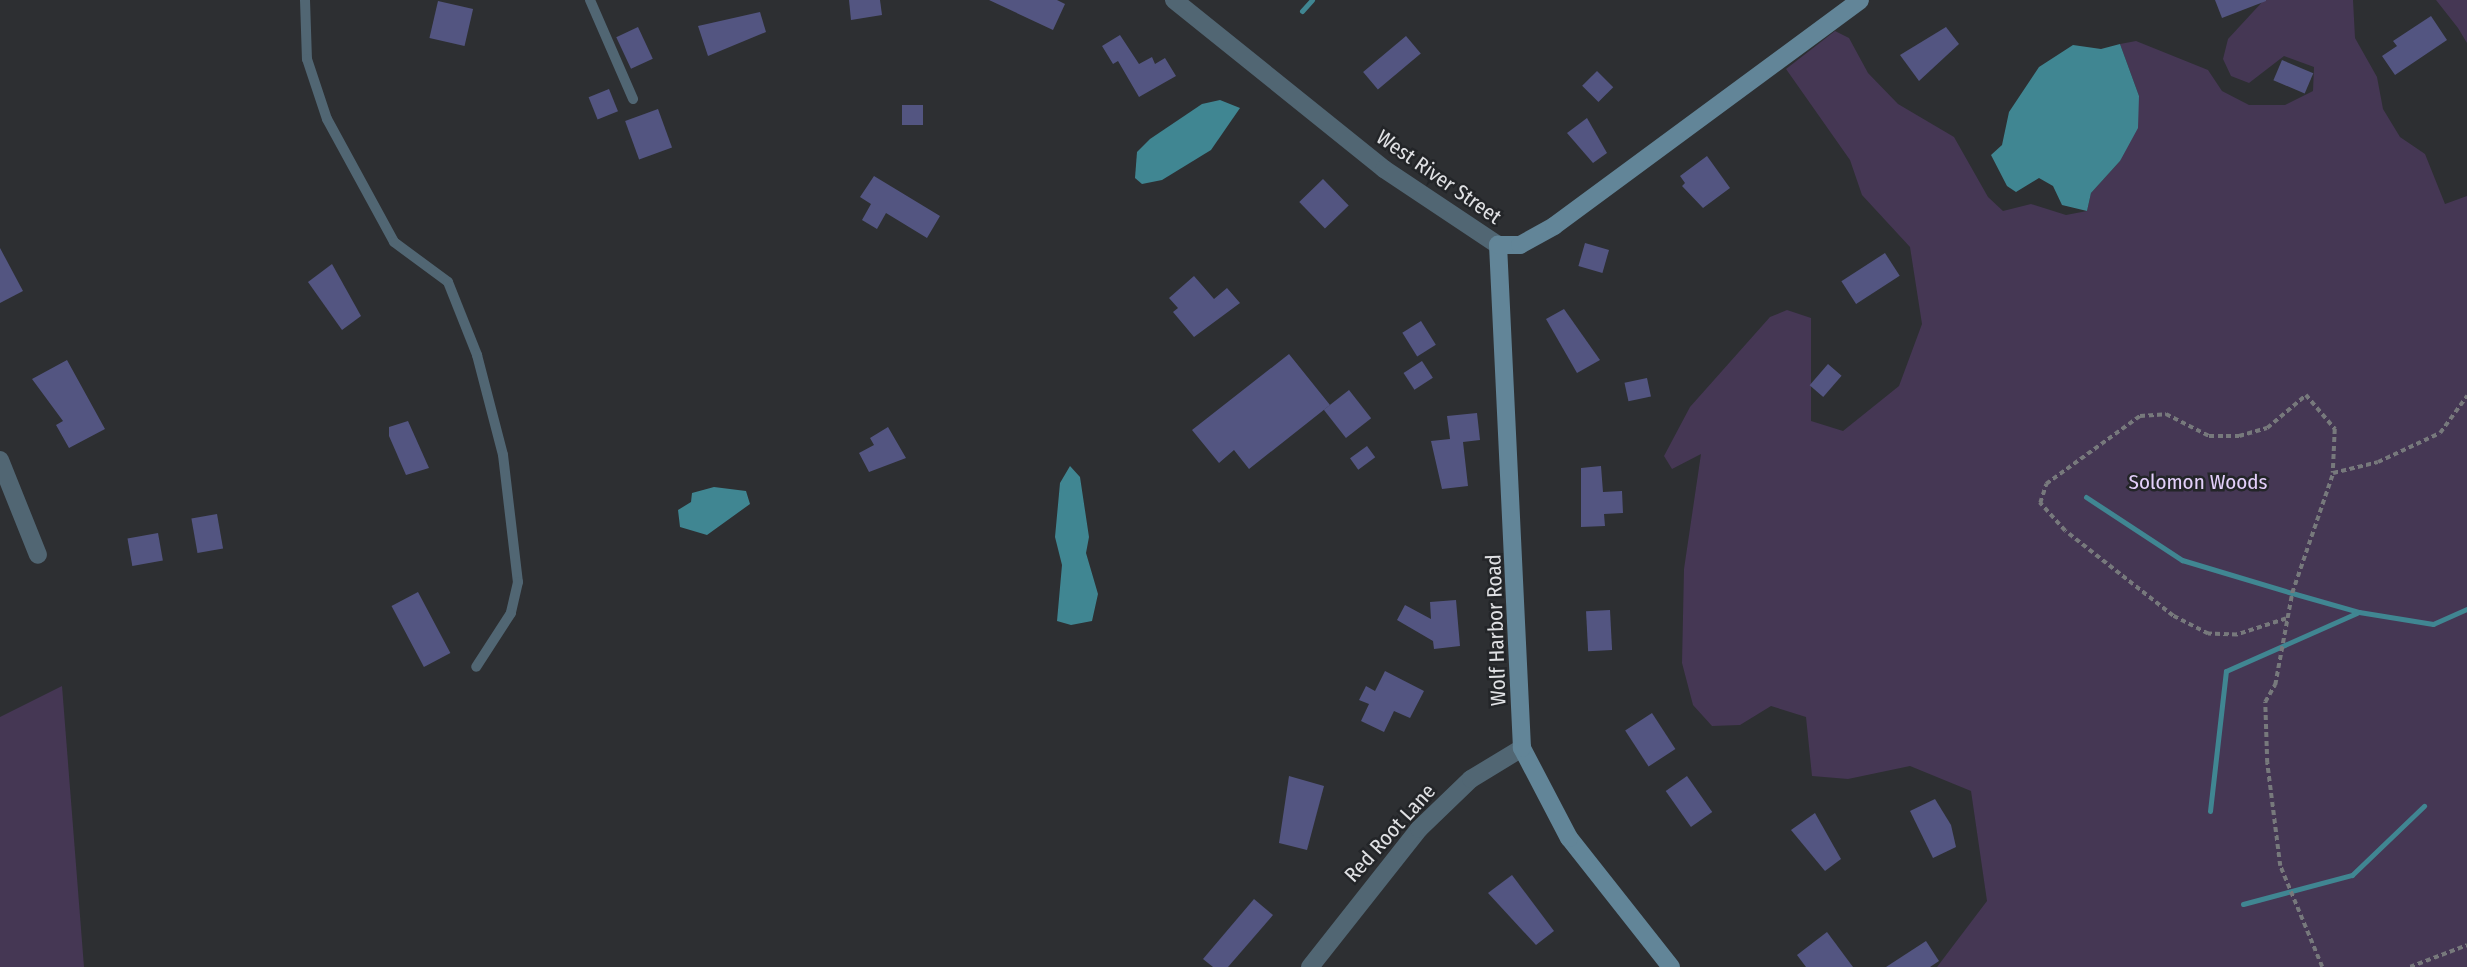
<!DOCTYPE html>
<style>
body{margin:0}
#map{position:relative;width:2467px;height:967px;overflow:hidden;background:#2d2f32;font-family:"Fira Sans Condensed",sans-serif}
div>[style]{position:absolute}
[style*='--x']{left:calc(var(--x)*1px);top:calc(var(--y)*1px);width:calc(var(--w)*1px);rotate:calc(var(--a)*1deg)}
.green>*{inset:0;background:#453754}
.water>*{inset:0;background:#408692}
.stream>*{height:5px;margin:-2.5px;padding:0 2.5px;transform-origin:2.5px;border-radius:2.5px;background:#408692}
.building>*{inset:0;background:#535581;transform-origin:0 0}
.path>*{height:3.5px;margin-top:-1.75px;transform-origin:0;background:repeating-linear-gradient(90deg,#77797c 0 5px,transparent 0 8.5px)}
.lane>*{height:10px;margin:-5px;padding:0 5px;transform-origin:5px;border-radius:5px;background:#516673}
.street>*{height:18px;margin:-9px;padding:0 9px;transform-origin:9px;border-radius:9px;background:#516673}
.secondary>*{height:18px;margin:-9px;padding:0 9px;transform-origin:9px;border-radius:9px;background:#628598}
span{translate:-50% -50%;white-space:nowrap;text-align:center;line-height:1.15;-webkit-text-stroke:5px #232528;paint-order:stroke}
.street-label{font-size:21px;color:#e0e1e4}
.park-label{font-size:21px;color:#e3cffa}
</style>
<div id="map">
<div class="green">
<i style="clip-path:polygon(2264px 0,2353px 0,2355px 38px,2377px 77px,2383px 109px,2400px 137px,2425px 154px,2445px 204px,2467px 196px,2467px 967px,1937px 967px,1987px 901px,1971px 791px,1910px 766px,1848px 779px,1812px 776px,1806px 717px,1771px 706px,1740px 725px,1712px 726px,1693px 705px,1682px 663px,1684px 569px,1701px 454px,1672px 469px,1664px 456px,1690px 407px,1770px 317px,1787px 310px,1811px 318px,1811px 421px,1843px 431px,1899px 386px,1922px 324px,1910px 247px,1862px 195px,1850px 160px,1786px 69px,1835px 31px,1849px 38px,1868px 73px,1898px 104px,1954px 137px,1988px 197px,2003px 211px,2031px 204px,2066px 215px,2087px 211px,2091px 193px,2120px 161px,2139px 96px,2120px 44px,2136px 41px,2208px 70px,2222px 91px,2249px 105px,2285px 105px,2313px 91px,2314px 67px,2284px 56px,2249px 83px,2231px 76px,2223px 59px,2228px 39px)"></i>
<i style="clip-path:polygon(2436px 0,2467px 0,2467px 43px,2458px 28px)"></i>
<i style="clip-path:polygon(62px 686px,84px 967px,0 967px,0 717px)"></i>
</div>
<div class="water">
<i style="clip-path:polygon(2120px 44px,2139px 96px,2138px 128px,2120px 161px,2091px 193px,2087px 211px,2062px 205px,2053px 186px,2039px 178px,2016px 192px,2007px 186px,1991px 155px,2002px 145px,2009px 112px,2039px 67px,2073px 45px,2101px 49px)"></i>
<i style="clip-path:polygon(1220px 100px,1240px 108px,1211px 150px,1162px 180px,1142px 184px,1135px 178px,1137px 152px,1150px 139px,1202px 104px)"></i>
<i style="clip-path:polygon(1070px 466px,1080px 477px,1089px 537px,1086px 553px,1098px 594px,1092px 621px,1071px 625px,1057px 621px,1062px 565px,1055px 537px,1060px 483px)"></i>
<i style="clip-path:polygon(714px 487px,746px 491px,750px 504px,707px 535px,680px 527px,678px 510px,691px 502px,692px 493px)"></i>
</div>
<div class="stream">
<i style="--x:1302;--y:11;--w:15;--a:-48"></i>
<i style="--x:2086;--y:497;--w:115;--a:33.3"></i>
<i style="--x:2182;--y:560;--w:115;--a:16.7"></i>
<i style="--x:2292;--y:593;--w:70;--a:15.8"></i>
<i style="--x:2359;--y:612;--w:75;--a:9.2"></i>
<i style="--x:2433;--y:624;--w:37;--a:-24"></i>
<i style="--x:2210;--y:811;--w:141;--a:-83.5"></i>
<i style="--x:2226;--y:671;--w:143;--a:-23.9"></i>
<i style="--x:2243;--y:904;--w:113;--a:-14.9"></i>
<i style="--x:2352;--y:875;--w:100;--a:-43.8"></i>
</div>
<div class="building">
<i style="clip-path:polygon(849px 0,880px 0,882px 15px,851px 20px)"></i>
<i style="clip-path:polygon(989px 0,1057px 0,1065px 4px,1053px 30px)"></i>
<i style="clip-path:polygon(2215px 0,2266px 0,2266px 1px,2222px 18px)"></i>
<i style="left:438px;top:1px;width:36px;height:38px;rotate:13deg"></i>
<i style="clip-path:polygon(760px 12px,766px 32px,708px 56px,698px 26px)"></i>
<i style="clip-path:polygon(2431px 16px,2447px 40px,2395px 75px,2382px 56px,2397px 46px,2393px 41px)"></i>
<i style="left:638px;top:27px;width:35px;height:24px;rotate:65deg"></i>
<i style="clip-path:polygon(1946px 27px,1959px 44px,1919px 81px,1900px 55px)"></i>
<i style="clip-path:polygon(1120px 35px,1139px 64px,1152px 57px,1155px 64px,1165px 58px,1176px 76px,1139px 97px,1118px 61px,1113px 64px,1102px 46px)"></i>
<i style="left:1406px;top:36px;width:23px;height:56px;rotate:50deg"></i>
<i style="left:2282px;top:60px;width:34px;height:22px;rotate:23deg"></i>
<i style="left:1597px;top:71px;width:23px;height:21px;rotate:45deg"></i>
<i style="left:609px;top:89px;width:24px;height:22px;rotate:68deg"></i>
<i style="left:902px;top:105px;width:21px;height:20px"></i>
<i style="left:658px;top:109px;width:41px;height:35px;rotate:70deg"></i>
<i style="clip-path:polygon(1587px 118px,1607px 153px,1593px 163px,1567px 133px)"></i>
<i style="clip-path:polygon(1707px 156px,1730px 188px,1703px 208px,1682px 186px,1685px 183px,1680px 176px)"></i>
<i style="clip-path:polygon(874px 176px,940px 216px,927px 238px,886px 213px,877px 229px,862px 220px,871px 204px,860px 197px)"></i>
<i style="left:1323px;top:179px;width:37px;height:33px;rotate:46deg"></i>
<i style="left:1585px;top:243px;width:25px;height:24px;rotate:16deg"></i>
<i style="clip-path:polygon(0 248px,23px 291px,0 303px)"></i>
<i style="left:1885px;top:253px;width:27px;height:52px;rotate:57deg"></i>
<i style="clip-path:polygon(332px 264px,361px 316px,342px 330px,308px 282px)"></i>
<i style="clip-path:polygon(1194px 276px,1214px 299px,1227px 288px,1240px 303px,1194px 337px,1173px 312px,1178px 308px,1169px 298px)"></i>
<i style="clip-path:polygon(1564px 309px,1600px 360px,1577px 373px,1546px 319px)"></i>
<i style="left:1421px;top:321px;width:28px;height:22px;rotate:58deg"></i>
<i style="clip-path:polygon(1289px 354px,1330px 405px,1249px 469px,1234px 450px,1219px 463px,1192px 430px)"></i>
<i style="clip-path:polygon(67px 360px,105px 429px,69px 448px,56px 425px,63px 421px,32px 379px)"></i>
<i style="left:1422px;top:361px;width:20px;height:22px;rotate:57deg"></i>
<i style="left:1828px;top:364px;width:18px;height:28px;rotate:41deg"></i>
<i style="left:1647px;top:378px;width:19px;height:23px;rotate:78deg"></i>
<i style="left:1349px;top:390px;width:36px;height:32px;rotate:52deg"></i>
<i style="clip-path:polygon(1477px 413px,1480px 440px,1463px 442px,1468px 486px,1442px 489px,1431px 441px,1450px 439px,1447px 416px)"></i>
<i style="clip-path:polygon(408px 421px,429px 468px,406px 475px,389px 436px,389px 427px)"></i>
<i style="clip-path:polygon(888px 427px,906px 458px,869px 472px,859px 453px,874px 445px,870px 438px)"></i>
<i style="left:1367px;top:446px;width:14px;height:21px;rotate:54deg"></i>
<i style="clip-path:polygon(1601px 466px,1603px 492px,1622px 491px,1623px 513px,1604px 514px,1605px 526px,1581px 527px,1581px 468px)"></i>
<i style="left:217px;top:514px;width:35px;height:26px;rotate:80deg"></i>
<i style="left:158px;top:533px;width:28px;height:31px;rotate:80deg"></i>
<i style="left:418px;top:592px;width:69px;height:30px;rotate:62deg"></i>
<i style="clip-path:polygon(1456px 600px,1460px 646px,1434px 649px,1433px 641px,1397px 620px,1405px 605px,1431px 619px,1430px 602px)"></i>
<i style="left:1610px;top:610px;width:40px;height:24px;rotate:87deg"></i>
<i style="clip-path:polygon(1385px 671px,1424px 691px,1410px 718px,1394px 711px,1384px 732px,1361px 721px,1369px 704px,1359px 700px,1366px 686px,1375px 691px)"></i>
<i style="left:1652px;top:713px;width:43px;height:32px;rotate:57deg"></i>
<i style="clip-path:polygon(1289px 776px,1324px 786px,1307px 850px,1279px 843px)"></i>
<i style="left:1687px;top:776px;width:44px;height:26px;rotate:55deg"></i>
<i style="clip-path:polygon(1935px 799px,1951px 825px,1956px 847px,1933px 858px,1910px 811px)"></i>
<i style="clip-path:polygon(1815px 813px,1841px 859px,1825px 871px,1791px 830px)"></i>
<i style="clip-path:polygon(1512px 875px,1554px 931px,1536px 945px,1488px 893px)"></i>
<i style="clip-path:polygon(1254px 899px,1273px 915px,1228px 967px,1213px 967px,1203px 959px)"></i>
<i style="clip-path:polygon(1827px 932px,1853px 967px,1806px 967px,1797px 955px)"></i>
<i style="clip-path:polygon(1926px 941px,1939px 961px,1930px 967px,1886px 967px)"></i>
</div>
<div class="path">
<i style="--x:2286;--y:619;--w:52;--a:161.9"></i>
<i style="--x:2237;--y:635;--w:29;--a:-178"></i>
<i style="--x:2208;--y:634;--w:39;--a:-153"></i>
<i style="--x:2173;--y:616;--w:137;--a:-141.8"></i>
<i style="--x:2065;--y:531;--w:38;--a:-132"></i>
<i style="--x:2040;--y:503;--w:20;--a:-72"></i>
<i style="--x:2046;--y:484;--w:116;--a:-35.9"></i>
<i style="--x:2140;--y:416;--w:26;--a:-4"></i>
<i style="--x:2166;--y:414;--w:48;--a:27.1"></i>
<i style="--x:2209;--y:436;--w:30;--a:0"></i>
<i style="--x:2239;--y:436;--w:29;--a:-16"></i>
<i style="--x:2267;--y:428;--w:51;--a:-40.2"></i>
<i style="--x:2306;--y:395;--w:45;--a:49.5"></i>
<i style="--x:2335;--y:429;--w:44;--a:92.6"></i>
<i style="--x:2322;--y:967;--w:109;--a:-112.6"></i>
<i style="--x:2280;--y:866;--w:104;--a:-97.2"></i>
<i style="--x:2267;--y:763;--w:61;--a:-91.9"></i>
<i style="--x:2265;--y:702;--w:20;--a:-60"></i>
<i style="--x:2275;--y:685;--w:94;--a:-79.5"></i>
<i style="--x:2292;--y:593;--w:127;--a:-71.1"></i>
<i style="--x:2333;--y:473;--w:46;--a:-13.7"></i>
<i style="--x:2378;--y:462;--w:68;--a:-25.1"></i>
<i style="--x:2440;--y:433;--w:46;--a:-53.9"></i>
<i style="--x:2410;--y:967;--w:61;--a:-21.1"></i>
</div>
<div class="lane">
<i style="--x:305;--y:0;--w:59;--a:88.1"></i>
<i style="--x:307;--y:59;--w:63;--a:71.6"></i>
<i style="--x:327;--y:119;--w:140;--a:61.4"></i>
<i style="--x:394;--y:242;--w:67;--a:36.5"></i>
<i style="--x:448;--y:282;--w:79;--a:68.3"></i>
<i style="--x:477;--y:355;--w:103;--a:75.4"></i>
<i style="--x:503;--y:455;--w:128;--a:83.3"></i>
<i style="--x:518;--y:582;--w:32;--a:103"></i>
<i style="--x:511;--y:613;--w:64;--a:122.9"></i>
<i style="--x:590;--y:0;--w:108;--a:66.5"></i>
</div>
<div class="street">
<i style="--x:1174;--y:0;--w:270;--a:38.8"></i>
<i style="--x:1384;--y:169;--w:137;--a:33.7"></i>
<i style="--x:0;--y:460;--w:102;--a:68.2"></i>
<i style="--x:1310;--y:967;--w:176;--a:-51.7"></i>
<i style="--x:1419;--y:829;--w:72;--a:-43.9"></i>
<i style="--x:1471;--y:779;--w:60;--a:-31.3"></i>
</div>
<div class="secondary">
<i style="--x:1671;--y:967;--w:164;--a:-128.3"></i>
<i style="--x:1569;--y:838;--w:102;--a:-117.6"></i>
<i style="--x:1522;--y:748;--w:504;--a:-92.73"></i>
<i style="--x:1498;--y:245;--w:22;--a:0"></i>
<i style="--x:1520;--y:245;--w:39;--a:-29"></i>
<i style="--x:1554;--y:226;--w:380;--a:-36.4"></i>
</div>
<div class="street-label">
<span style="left:1439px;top:177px;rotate:35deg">West River Street</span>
<span style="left:1496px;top:630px;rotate:-92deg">Wolf Harbor Road</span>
<span style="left:1390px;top:833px;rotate:-48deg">Red Root Lane</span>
</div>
<div class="park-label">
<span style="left:2198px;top:482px">Solomon Woods</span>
</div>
</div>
